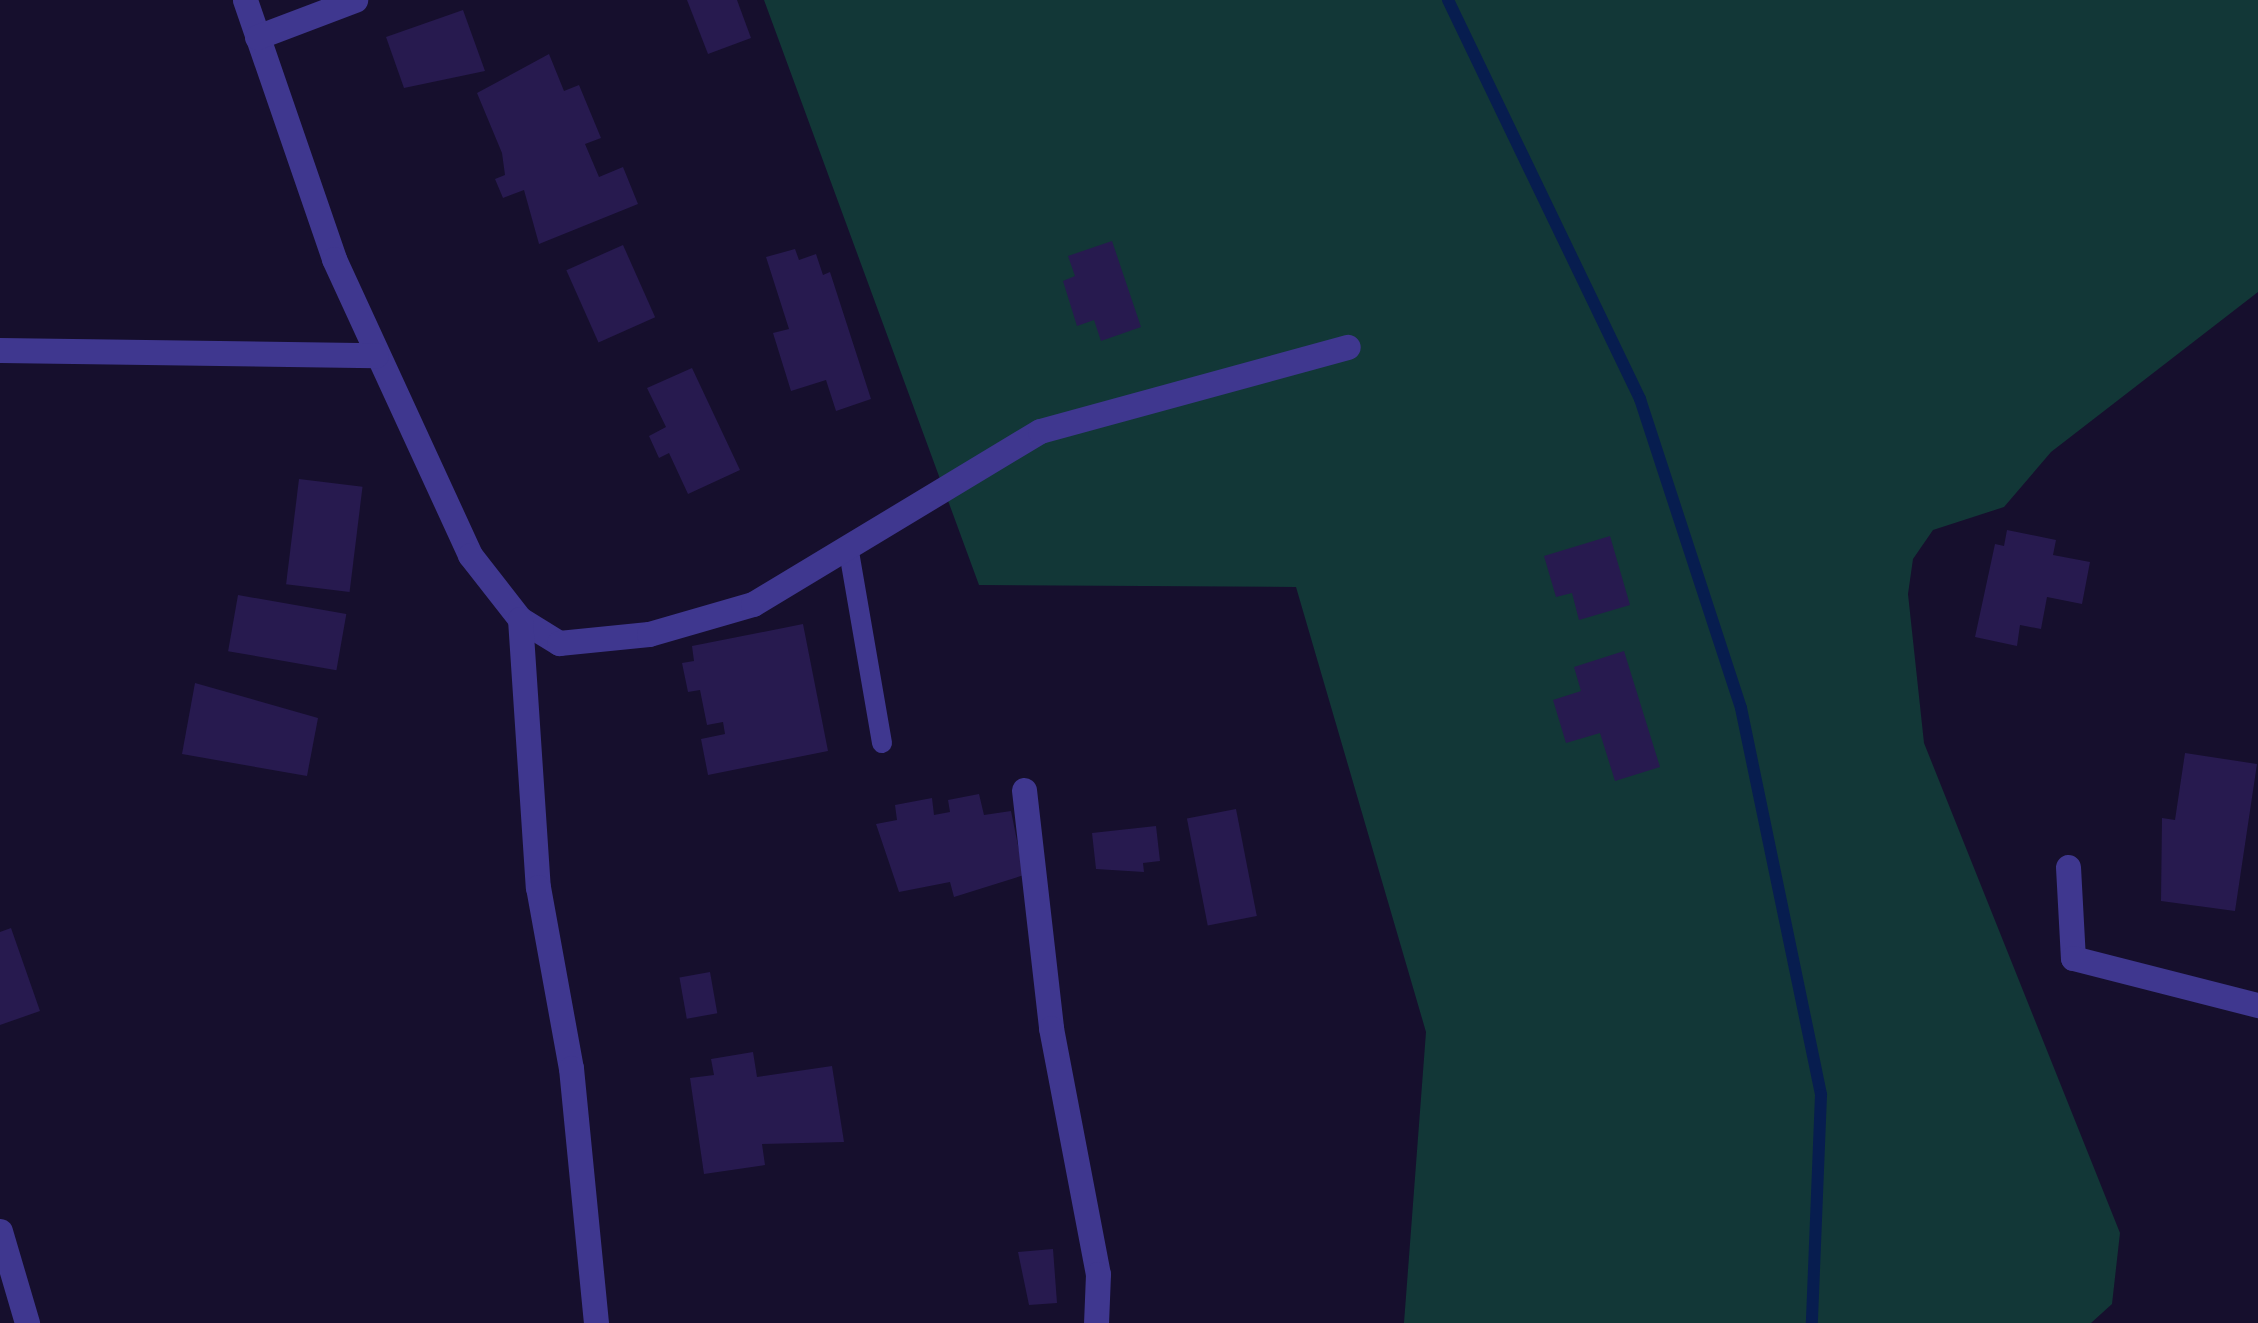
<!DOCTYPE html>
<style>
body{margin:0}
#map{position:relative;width:2258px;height:1323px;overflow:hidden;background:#160f2d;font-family:"Exo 2",sans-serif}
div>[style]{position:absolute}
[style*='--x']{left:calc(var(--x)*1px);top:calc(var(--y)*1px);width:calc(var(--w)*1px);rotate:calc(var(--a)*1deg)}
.green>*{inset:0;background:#123737}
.stream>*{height:12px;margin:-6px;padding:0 6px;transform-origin:6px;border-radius:6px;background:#071d4f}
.building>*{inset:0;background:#271a4f;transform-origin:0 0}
.lane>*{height:20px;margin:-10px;padding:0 10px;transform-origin:10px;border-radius:10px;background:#3f378f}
.street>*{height:25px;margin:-12.5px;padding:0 12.5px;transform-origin:12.5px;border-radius:12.5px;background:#3f378f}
span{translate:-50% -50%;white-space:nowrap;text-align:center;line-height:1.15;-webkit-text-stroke:10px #160f2d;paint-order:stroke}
</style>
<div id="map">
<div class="green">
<i style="clip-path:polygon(764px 0,2258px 0,2258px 292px,2051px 452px,2004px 507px,1933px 530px,1913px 559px,1908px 594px,1924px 743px,2120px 1233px,2112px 1304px,2091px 1323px,1404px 1323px,1426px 1032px,1296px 587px,979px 585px)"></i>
</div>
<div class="stream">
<i style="--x:1448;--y:0;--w:443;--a:64.3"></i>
<i style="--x:1640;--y:399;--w:325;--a:71.9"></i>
<i style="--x:1741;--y:708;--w:395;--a:78.3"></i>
<i style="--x:1821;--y:1095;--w:228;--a:92.3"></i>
</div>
<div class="building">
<i style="clip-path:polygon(687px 0,737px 0,751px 38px,708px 54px)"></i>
<i style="clip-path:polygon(463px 10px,485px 71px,404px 88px,386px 37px)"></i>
<i style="clip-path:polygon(549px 54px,564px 91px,579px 85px,601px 138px,585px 144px,599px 177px,623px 167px,638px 204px,539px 244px,524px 190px,503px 198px,495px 179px,505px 175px,502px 153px,477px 93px)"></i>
<i style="clip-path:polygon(1112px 241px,1141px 327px,1101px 341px,1094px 320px,1077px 326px,1063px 281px,1075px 276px,1068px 256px)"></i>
<i style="left:623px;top:245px;width:79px;height:62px;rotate:66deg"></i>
<i style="clip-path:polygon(795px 249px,799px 260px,816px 254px,823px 275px,830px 272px,871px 399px,836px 411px,826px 380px,791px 391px,773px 333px,789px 329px,766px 257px)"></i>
<i style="clip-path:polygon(692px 368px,740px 470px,688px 494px,669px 453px,659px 458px,649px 436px,666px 427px,647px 388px)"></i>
<i style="left:299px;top:479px;width:64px;height:106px;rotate:7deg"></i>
<i style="clip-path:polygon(2007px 530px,2056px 540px,2053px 555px,2090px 562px,2082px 604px,2047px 597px,2041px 629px,2020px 625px,2017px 646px,1975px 637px,1995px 544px,2004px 546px)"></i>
<i style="clip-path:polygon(1610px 536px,1630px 605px,1579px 620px,1572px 593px,1556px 597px,1544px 556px)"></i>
<i style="left:238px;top:595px;width:110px;height:57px;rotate:10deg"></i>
<i style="clip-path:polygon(803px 624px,828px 751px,708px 775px,701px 739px,725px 734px,723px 722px,707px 725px,700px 690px,688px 692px,682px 663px,694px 661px,692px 646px)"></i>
<i style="clip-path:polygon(1624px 651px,1660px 767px,1615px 781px,1600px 733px,1566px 743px,1553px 700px,1581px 691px,1574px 667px)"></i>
<i style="clip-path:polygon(195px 683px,318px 718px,307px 776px,182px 754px)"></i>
<i style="clip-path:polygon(2185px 753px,2257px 764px,2235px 911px,2161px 901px,2162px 818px,2175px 820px)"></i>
<i style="clip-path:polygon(979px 794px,984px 815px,1011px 811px,1024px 875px,954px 897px,950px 882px,899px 892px,876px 824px,897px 820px,895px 805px,932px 798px,934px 815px,950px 812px,948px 800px)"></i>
<i style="left:1236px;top:809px;width:109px;height:50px;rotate:79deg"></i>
<i style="clip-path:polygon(1156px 826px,1160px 861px,1143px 863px,1144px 872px,1096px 869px,1092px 833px)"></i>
<i style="clip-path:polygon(11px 928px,40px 1011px,0 1025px,0 932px)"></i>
<i style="left:710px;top:972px;width:42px;height:31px;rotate:80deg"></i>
<i style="clip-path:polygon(753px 1052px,757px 1077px,832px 1066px,844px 1142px,762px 1144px,765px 1165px,704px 1174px,690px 1078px,714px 1075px,711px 1059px)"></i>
<i style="clip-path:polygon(1053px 1249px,1057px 1303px,1029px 1305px,1018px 1252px)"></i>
</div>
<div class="lane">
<i style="--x:848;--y:546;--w:200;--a:80.2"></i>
</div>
<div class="street">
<i style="--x:245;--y:0;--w:274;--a:71"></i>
<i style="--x:334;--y:259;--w:326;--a:65.3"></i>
<i style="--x:470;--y:555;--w:81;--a:52"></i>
<i style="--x:520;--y:619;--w:46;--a:31.6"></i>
<i style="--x:559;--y:643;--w:90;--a:-5.7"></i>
<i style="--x:649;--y:634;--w:108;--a:-16.1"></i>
<i style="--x:753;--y:604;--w:335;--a:-31.1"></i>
<i style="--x:1040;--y:431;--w:319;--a:-15.3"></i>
<i style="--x:257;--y:37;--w:105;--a:-20.7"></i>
<i style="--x:0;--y:350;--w:376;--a:0.8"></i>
<i style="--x:520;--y:619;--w:269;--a:86.2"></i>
<i style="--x:538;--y:887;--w:184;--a:79.7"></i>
<i style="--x:571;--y:1068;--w:256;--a:84.4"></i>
<i style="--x:1024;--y:790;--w:240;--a:83.5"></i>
<i style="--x:1051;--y:1028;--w:250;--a:79.2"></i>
<i style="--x:1098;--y:1274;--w:49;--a:92.3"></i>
<i style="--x:2068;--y:867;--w:91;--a:86.9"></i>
<i style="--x:2073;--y:958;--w:191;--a:14.3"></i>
<i style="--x:0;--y:1231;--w:96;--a:73.6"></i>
</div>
</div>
